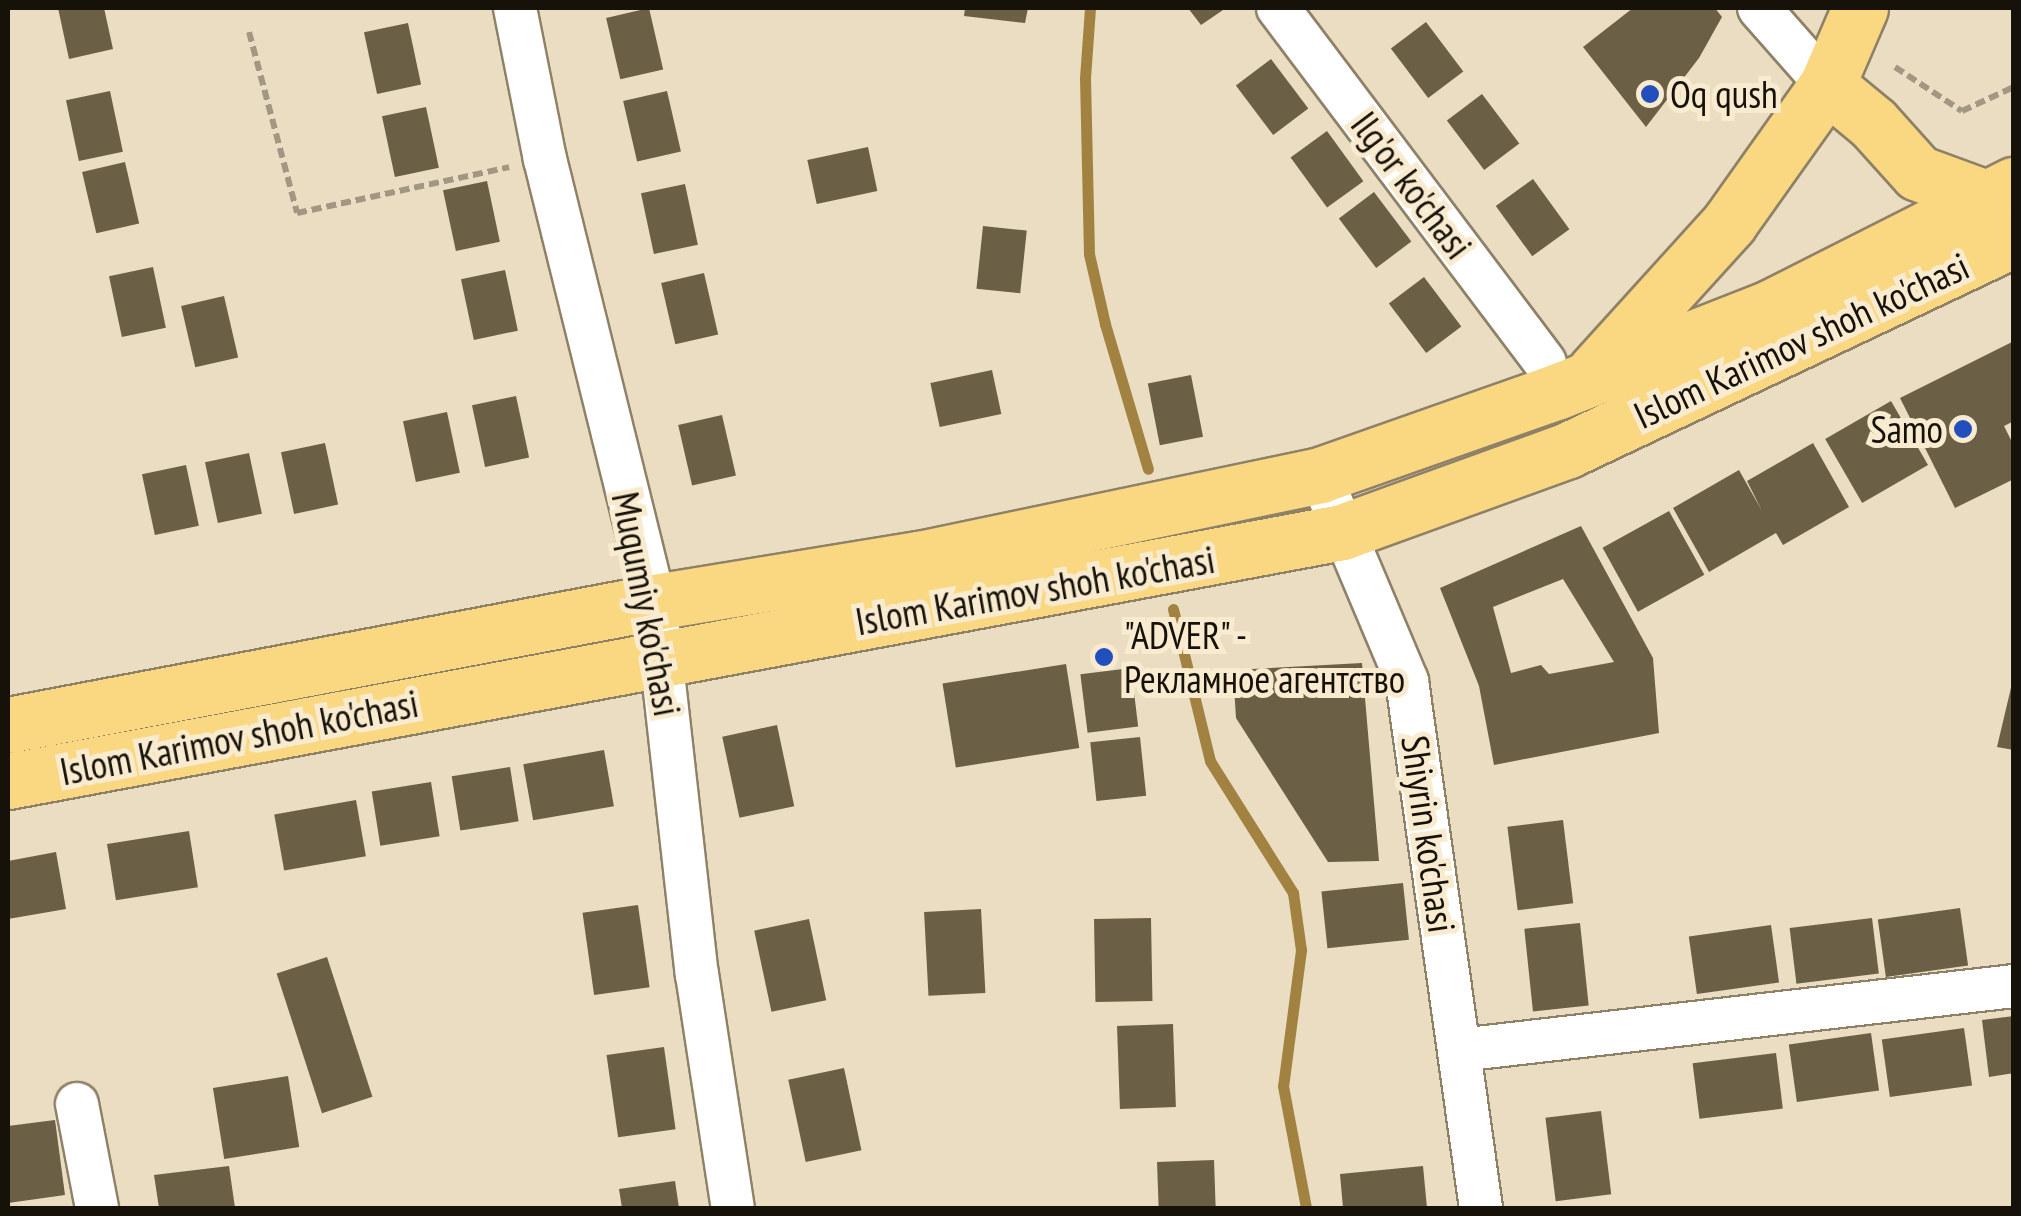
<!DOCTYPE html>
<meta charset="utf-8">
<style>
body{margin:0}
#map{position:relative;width:2021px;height:1216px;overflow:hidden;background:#ebddc2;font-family:"PT Sans Narrow",sans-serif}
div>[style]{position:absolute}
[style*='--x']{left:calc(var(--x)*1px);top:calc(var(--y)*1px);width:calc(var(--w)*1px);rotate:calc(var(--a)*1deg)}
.stream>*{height:11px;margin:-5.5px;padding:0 5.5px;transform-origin:5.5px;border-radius:5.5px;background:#a28241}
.building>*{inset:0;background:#6b5f46;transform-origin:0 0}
.path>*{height:6px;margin-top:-3px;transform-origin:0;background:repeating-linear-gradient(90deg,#a29782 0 10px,transparent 0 15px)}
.roads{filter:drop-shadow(2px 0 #8e8168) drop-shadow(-2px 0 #8e8168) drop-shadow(0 2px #8e8168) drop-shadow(0 -2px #8e8168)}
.minor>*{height:42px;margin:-21px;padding:0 21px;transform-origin:21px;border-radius:21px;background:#fff}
.major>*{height:55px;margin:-27.5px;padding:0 27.5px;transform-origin:27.5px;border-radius:27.5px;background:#fad781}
.dots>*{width:28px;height:28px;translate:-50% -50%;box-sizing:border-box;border:5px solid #f9ebcf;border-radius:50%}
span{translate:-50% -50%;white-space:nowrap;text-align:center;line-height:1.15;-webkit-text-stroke:10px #f9ebcf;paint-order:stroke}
.poi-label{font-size:38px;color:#171209}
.left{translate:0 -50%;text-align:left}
.right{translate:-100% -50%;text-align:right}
.street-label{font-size:38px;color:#171209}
.frame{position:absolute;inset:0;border:10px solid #171209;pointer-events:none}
</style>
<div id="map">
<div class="stream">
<i style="--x:1090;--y:8;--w:70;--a:94.1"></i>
<i style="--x:1085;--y:78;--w:176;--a:88.7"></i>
<i style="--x:1089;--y:254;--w:72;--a:77.1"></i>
<i style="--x:1105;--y:324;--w:151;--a:73.5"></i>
<i style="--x:1173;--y:609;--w:156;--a:76.3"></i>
<i style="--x:1210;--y:761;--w:156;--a:57.8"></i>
<i style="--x:1293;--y:893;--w:58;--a:82"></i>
<i style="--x:1301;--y:950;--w:137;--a:97.5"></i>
<i style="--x:1283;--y:1086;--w:124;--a:79.3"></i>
</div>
<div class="building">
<i style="clip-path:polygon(58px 8px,104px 8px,113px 49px,69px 59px)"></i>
<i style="left:649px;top:8px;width:63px;height:44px;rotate:77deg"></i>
<i style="clip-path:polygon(965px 8px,1028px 8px,1025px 23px,964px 16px)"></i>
<i style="clip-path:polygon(1188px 8px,1226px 8px,1201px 25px)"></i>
<i style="clip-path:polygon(1633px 8px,1715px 8px,1722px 17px,1699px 58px,1646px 127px,1583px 47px)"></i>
<i style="left:1426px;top:22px;width:62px;height:44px;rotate:53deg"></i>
<i style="left:408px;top:23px;width:63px;height:45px;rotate:78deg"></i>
<i style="left:1271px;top:59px;width:62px;height:44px;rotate:53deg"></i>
<i style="left:110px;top:91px;width:62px;height:45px;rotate:78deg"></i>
<i style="left:667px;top:91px;width:62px;height:45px;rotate:77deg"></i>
<i style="left:1482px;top:94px;width:62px;height:44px;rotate:53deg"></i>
<i style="left:426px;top:107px;width:62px;height:45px;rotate:78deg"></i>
<i style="left:1327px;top:131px;width:62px;height:45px;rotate:54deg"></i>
<i style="left:868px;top:147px;width:45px;height:62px;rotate:78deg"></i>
<i style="left:125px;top:162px;width:63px;height:44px;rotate:77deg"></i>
<i style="left:1533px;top:179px;width:62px;height:46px;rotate:54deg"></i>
<i style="left:487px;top:181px;width:62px;height:45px;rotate:78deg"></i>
<i style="left:685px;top:184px;width:62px;height:45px;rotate:78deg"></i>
<i style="left:1374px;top:192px;width:62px;height:44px;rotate:53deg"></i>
<i style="left:983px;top:226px;width:44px;height:63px;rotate:6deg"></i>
<i style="left:153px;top:267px;width:62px;height:45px;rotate:78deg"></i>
<i style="left:505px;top:270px;width:62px;height:45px;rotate:78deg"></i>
<i style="left:704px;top:273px;width:63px;height:44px;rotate:77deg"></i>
<i style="left:1424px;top:277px;width:62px;height:44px;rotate:53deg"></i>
<i style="left:224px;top:296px;width:63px;height:44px;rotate:77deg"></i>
<i style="clip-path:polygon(2014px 341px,2014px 421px,2004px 426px,2014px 446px,2014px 479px,1955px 508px,1900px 398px)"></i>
<i style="left:992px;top:370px;width:45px;height:63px;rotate:78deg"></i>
<i style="left:1191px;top:375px;width:63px;height:44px;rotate:79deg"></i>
<i style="left:516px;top:396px;width:63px;height:45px;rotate:78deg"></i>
<i style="left:1891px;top:401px;width:74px;height:76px;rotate:60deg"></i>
<i style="left:447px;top:412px;width:62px;height:45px;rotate:78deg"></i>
<i style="left:722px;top:415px;width:62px;height:45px;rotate:77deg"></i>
<i style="left:325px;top:443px;width:63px;height:45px;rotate:78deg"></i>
<i style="clip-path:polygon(1813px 443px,1849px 507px,1783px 545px,1776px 533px,1709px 572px,1673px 508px,1739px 470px,1762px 511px,1747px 481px)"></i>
<i style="left:249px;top:453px;width:62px;height:45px;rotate:78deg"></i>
<i style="left:186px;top:465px;width:62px;height:45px;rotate:78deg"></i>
<i style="left:1669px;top:511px;width:73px;height:76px;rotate:61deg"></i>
<i style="clip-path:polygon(evenodd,1581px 526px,1653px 658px,1659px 733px,1494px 765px,1479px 686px,1440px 588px,1581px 526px,1563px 579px,1614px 662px,1549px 674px,1541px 665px,1511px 673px,1493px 607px,1563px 579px)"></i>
<i style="clip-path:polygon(1362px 663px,1379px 861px,1328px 862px,1236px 718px,1233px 670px)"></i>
<i style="left:1066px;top:664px;width:85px;height:125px;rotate:81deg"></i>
<i style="left:1131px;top:668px;width:59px;height:51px;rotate:83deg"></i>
<i style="clip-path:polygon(2014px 675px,2014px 750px,1997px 747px)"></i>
<i style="left:777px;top:725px;width:83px;height:56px;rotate:78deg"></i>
<i style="left:1140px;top:737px;width:59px;height:50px;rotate:84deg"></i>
<i style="left:604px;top:750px;width:57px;height:82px;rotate:80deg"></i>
<i style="left:510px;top:767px;width:55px;height:59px;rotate:81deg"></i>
<i style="left:431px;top:782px;width:55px;height:60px;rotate:81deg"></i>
<i style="left:356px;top:800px;width:57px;height:83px;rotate:80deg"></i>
<i style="left:1563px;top:820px;width:84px;height:56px;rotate:83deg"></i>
<i style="left:189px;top:831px;width:57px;height:83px;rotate:81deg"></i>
<i style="clip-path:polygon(56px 852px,66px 909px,8px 919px,8px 861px)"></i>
<i style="left:1403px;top:883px;width:57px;height:82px;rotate:84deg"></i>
<i style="left:638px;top:905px;width:83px;height:56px;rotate:82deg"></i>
<i style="left:1960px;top:908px;width:58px;height:83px;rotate:82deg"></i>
<i style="left:981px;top:909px;width:84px;height:57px;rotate:87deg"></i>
<i style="left:1151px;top:918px;width:83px;height:57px;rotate:89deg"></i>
<i style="left:1872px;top:918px;width:56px;height:83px;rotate:83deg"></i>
<i style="left:809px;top:919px;width:83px;height:56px;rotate:78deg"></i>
<i style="left:1580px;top:923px;width:83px;height:56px;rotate:84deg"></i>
<i style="left:1771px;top:925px;width:58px;height:83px;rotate:82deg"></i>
<i style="left:327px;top:957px;width:147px;height:53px;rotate:72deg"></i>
<i style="clip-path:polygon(2014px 1016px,2014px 1073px,1989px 1077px,1982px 1020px)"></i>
<i style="left:1173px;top:1024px;width:83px;height:56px;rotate:88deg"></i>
<i style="left:1964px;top:1028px;width:58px;height:83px;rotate:82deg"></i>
<i style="left:1871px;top:1033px;width:58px;height:83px;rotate:82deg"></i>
<i style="left:664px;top:1047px;width:83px;height:58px;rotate:82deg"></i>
<i style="left:1776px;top:1053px;width:56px;height:84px;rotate:83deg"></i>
<i style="left:844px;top:1068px;width:84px;height:57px;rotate:78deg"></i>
<i style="left:288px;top:1076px;width:72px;height:76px;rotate:81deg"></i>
<i style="left:1601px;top:1111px;width:84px;height:56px;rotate:83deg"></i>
<i style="clip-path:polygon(55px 1120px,65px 1195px,8px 1203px,8px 1126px)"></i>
<i style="left:1214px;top:1160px;width:48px;height:57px;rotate:88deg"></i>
<i style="clip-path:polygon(229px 1166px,235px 1208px,159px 1208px,154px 1175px)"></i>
<i style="clip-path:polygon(1423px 1166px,1427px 1208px,1343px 1208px,1340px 1174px)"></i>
<i style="clip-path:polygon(675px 1181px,679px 1208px,622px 1208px,619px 1189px)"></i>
</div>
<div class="path">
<i style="--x:249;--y:32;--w:187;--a:75.1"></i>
<i style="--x:297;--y:213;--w:217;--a:-12.2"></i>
<i style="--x:1895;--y:67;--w:80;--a:33.3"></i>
<i style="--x:1962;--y:111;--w:57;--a:-24.8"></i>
</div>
<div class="roads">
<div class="minor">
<i style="--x:515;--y:8;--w:154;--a:78.8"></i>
<i style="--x:545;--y:159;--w:456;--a:76.1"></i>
<i style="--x:655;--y:602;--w:374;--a:83.6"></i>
<i style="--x:697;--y:974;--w:237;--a:81.3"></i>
<i style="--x:1278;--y:8;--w:443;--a:53"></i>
<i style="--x:1759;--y:8;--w:103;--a:48.6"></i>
<i style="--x:1320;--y:475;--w:224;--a:67.1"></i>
<i style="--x:1407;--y:681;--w:532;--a:82.01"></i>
<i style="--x:1460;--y:1050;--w:558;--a:-6.59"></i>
<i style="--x:77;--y:1104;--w:106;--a:79.1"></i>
</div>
<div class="major">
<i style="--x:1827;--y:85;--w:60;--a:39.6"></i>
<i style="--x:1873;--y:123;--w:67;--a:48"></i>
<i style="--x:1918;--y:173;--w:72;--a:20.2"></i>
<i style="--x:1595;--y:371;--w:200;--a:-47.8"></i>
<i style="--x:1729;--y:223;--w:169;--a:-54.6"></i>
<i style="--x:1827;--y:85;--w:84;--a:-66.8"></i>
<i style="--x:8;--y:725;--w:659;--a:-10.76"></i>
<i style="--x:655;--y:602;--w:267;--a:-9.3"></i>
<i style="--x:919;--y:559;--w:410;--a:-11.8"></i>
<i style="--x:1320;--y:475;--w:252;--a:-19.4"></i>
<i style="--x:1558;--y:391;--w:230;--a:-21.4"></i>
<i style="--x:1772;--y:307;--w:271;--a:-26.8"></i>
<i style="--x:8;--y:781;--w:1357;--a:-10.57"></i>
<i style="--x:1342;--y:532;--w:240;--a:-19.9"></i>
<i style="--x:1568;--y:450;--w:493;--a:-25.3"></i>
</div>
</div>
<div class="dots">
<i style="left:1650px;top:94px;background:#234fbd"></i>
<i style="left:1963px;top:429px;background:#234fbd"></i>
<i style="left:1104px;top:657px;background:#234fbd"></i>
</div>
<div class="poi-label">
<span class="left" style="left:1670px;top:94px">Oq qush</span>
<span class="right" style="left:1943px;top:429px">Samo</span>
<span class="left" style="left:1124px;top:657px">"ADVER" -<br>Рекламное агентство</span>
</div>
<div class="street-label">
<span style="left:1412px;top:185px;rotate:53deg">Ilg'or ko'chasi</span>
<span style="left:1801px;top:340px;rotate:-25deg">Islom Karimov shoh ko'chasi</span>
<span style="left:1035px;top:590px;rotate:-10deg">Islom Karimov shoh ko'chasi</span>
<span style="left:647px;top:604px;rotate:79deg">Muqumiy ko'chasi</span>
<span style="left:239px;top:737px;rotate:-11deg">Islom Karimov shoh ko'chasi</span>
<span style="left:1429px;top:834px;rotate:82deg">Shiyrin ko'chasi</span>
</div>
<div class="frame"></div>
</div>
